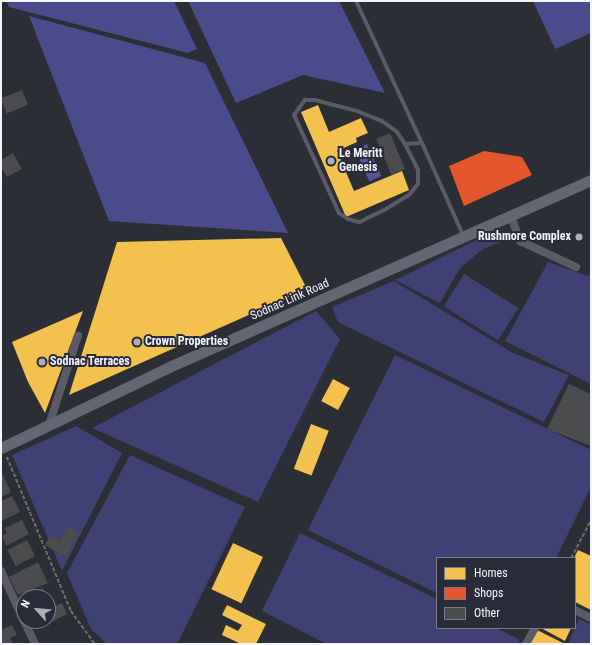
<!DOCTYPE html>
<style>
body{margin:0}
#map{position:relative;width:592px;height:645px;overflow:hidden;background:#2c2e36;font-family:"Roboto Condensed",sans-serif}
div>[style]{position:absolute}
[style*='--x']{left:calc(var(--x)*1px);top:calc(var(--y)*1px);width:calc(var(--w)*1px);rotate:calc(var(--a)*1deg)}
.green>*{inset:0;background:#3f4174;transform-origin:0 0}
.forest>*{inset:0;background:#494b8b}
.water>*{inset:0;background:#535699;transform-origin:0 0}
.homes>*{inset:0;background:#f2c14e;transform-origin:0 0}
.shops>*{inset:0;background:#e4572e}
.building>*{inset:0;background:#4a4c4e;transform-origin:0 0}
.path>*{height:1.5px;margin-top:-0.75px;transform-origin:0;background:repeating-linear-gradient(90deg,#6b6c74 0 4px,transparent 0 6px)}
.service>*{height:4px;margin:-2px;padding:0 2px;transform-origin:2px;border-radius:2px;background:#5a5b66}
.minor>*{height:8px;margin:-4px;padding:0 4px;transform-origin:4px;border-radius:4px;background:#5a5b66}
.secondary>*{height:11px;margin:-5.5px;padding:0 5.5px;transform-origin:5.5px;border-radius:5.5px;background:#656673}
.dots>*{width:11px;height:11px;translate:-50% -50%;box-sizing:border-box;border:2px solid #292b39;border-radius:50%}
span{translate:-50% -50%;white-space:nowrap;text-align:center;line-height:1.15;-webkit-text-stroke:4px #292b39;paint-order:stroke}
.poi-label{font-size:12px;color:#f3f4fd;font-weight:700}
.left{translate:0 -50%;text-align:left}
.right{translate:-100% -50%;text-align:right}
.street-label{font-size:12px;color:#f3f4fd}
.frame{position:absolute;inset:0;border:2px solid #f3f4fd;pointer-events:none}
.legend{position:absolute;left:436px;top:557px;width:140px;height:72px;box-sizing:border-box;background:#292b39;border:1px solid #7a7b87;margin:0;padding:5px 7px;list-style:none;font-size:12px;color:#f3f4fd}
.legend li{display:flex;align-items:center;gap:8px;height:20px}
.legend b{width:20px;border:1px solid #7a7b87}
.north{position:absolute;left:16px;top:589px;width:40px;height:40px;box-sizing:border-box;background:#292b39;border:1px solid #7a7b87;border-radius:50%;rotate:297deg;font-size:11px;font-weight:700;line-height:16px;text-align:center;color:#f3f4fd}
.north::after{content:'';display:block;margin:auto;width:14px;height:18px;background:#adafb7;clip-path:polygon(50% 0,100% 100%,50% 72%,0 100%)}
</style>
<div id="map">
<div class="green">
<i style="clip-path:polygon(497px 230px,503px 241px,483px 249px,460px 268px,440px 303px,395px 280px)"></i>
<i style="clip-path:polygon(548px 262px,587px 276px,591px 274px,591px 384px,505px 341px)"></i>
<i style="left:464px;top:274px;width:64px;height:38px;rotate:32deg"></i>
<i style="clip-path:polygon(394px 281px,513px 353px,569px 375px,544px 422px,338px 322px,332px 307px)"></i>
<i style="clip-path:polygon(316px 311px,340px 339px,258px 502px,92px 428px)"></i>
<i style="clip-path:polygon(395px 355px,591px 450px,591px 487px,556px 558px,437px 558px,437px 593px,308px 530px)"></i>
<i style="clip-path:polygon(76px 426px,122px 453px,62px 571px,12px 455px)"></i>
<i style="clip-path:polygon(130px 455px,245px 507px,177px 644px,107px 644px,91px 629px,67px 573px)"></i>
<i style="clip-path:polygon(300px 533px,437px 599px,437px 628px,496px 628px,520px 640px,517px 644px,327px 644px,262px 611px)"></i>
<i style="clip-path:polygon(579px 619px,591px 625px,591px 644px,568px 643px)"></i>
</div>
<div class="forest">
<i style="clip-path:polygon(6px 1px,174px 1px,197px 49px,188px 53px,9px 7px)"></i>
<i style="clip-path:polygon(188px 1px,339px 1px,385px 93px,303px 75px,236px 103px)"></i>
<i style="clip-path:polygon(533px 1px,591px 1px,591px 33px,555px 49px)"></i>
<i style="clip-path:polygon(29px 16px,205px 63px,288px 233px,109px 221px)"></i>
</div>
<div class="water">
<i style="left:367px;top:144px;width:35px;height:13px;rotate:66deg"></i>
</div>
<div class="homes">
<i style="clip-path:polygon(318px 105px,329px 132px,361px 118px,368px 133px,356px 138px,357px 142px,337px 151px,354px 191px,402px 171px,409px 190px,346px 217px,301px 112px)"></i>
<i style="clip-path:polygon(281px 238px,307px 289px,69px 395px,117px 242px)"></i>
<i style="clip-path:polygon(83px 311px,45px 413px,28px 382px,12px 342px)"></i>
<i style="left:333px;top:379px;width:19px;height:25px;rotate:28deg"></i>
<i style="left:311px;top:424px;width:19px;height:48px;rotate:21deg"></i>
<i style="left:233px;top:543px;width:33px;height:51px;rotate:25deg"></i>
<i style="clip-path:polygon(578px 550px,591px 556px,591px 610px,575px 602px,574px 558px)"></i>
<i style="clip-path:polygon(227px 605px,266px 624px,256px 644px,241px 644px,222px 635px,226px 625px,238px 631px,242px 625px,222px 615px)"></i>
<i style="clip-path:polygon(541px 628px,571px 628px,565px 641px)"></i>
<i style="clip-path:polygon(537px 630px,563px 643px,562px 644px,530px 644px)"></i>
</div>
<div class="shops">
<i style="clip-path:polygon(484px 151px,522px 157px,532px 175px,464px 206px,449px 166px)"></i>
</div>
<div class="building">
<i style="left:22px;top:90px;width:16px;height:23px;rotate:68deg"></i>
<i style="left:390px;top:133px;width:39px;height:15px;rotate:67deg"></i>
<i style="clip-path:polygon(13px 153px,22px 169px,7px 177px,1px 167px,1px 160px)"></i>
<i style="clip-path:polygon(569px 384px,591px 394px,591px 446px,547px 429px)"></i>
<i style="clip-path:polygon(1px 471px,11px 492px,1px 497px)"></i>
<i style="clip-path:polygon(12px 496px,20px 512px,1px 521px,1px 501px)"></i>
<i style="clip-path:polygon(22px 520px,29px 534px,6px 546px,2px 536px,7px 533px,5px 528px)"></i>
<i style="clip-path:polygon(68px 526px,79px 532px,66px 557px,45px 545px,50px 535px,60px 541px)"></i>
<i style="left:27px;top:540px;width:18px;height:22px;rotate:63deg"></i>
<i style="clip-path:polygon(38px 562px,48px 583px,18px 595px,9px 577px)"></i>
<i style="clip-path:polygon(43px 588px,47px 597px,25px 597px)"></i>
<i style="clip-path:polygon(62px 603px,67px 614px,42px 627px,39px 621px,48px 621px,48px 609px)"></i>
<i style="clip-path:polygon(12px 625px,17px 635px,10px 638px,13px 644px,1px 644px,1px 630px)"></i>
</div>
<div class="path">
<i style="--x:7;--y:457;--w:167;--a:67.4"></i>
<i style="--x:71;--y:611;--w:41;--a:54"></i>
<i style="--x:571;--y:558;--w:43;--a:-62.2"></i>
</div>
<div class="service">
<i style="--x:356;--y:1;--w:157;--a:65.1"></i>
<i style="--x:305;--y:100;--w:10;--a:0"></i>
<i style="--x:315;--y:100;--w:43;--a:14.7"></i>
<i style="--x:357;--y:111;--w:27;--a:22"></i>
<i style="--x:382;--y:121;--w:19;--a:36"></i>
<i style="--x:397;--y:132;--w:14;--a:56"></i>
<i style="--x:405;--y:144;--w:29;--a:63"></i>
<i style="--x:418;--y:170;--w:14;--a:90"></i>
<i style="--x:418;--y:184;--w:14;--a:129"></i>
<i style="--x:409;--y:195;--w:31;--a:149"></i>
<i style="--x:382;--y:211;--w:25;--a:154"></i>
<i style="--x:359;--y:222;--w:11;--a:-165"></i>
<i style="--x:348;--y:219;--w:11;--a:-146"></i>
<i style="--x:339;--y:213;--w:108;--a:-114.7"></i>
<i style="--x:294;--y:115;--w:19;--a:-54"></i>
<i style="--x:405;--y:144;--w:17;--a:-3"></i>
<i style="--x:422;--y:143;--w:101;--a:66"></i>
</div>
<div class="minor">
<i style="--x:511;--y:217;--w:26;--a:69"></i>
<i style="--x:520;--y:241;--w:62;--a:24.9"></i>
<i style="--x:49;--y:425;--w:94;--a:-72"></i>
<i style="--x:1;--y:571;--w:55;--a:65.3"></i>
<i style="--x:575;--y:610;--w:18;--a:27"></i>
<i style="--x:24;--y:621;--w:25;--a:64"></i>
<i style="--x:526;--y:644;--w:18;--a:-61"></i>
</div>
<div class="secondary">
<i style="--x:1;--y:448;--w:187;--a:-25.7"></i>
<i style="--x:169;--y:367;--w:462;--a:-23.9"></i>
</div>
<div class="dots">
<i style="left:331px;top:161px;background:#adafb7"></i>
<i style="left:579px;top:237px;background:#adafb7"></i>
<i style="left:137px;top:342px;background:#adafb7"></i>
<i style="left:42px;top:362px;background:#adafb7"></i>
</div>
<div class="poi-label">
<span class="left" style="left:339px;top:161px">Le Meritt<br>Genesis</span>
<span class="right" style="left:571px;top:237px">Rushmore Complex</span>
<span class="left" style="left:145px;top:342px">Crown Properties</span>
<span class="left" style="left:50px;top:362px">Sodnac Terraces</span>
</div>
<div class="street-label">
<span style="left:290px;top:300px;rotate:-24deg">Sodnac Link Road</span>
</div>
<div class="frame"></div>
<ul class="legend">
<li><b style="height:11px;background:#f2c14e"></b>Homes</li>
<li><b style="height:11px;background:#e4572e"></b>Shops</li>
<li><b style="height:11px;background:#4a4c4e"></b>Other</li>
</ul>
<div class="north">N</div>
</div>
